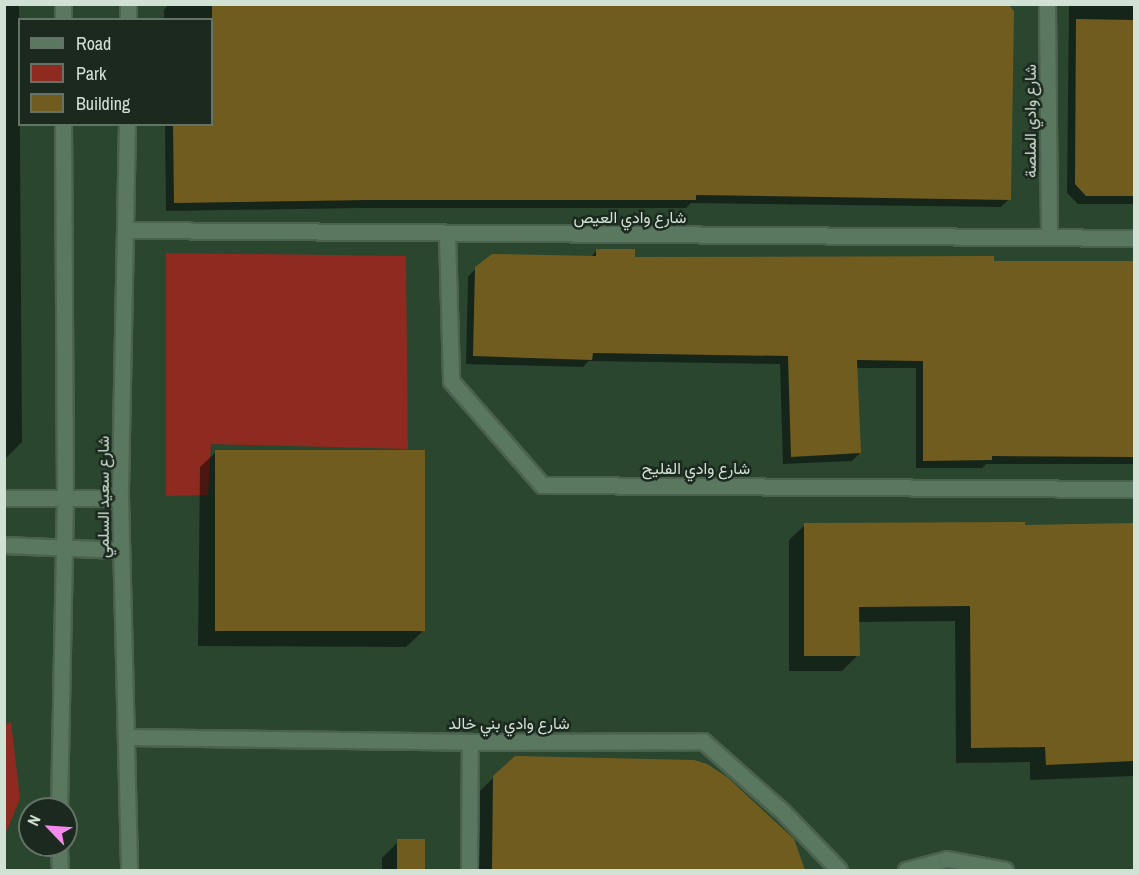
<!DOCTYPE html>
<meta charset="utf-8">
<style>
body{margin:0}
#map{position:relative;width:1139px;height:875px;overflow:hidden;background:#2a462f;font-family:"Archivo Narrow",Vazirmatn,sans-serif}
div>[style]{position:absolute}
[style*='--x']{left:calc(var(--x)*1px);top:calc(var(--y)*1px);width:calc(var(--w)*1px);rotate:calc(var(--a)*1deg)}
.green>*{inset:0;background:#8f2a20}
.shadow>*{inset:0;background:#0007}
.building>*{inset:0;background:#715c1f;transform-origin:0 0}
.roads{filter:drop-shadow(2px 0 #4b624f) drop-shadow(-2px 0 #4b624f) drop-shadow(0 2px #4b624f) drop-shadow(0 -2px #4b624f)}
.minor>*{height:15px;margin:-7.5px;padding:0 7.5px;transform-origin:7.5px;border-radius:7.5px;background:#5a775f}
span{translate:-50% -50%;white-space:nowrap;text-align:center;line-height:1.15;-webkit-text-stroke:5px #1c291e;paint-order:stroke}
.street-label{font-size:16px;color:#d1e1d3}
.frame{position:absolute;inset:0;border:6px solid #d1e1d3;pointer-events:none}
.legend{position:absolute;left:18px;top:18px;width:195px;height:108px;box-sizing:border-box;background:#1c291e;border:2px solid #647366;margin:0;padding:8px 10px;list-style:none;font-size:18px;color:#d1e1d3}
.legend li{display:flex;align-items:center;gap:12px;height:30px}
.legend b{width:30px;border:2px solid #647366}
.north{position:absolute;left:18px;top:797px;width:60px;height:60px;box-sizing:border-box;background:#1c291e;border:2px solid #647366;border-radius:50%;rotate:295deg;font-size:16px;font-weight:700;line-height:24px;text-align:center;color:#d1e1d3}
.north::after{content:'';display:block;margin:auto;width:21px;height:27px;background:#f589ee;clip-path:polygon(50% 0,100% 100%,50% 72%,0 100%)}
</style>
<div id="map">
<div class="green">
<i style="clip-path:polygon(166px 253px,406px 256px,408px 449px,211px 444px,208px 495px,166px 496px)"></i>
<i style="clip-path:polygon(11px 722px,20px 799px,5px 835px,5px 725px)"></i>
</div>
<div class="shadow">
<i style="clip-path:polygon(4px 4px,19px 4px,22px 442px,4px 460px)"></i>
<i style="clip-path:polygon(169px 4px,1006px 4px,1009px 199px,1001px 207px,691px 203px,686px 208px,359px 208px,166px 211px,165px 124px,212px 124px,212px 20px,164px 20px,164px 10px)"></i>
<i style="clip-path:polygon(1069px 4px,1134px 4px,1134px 204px,1078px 204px,1067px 193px)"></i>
<i style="clip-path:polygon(597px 250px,634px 258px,1134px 263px,1134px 464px,986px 464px,982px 468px,916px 468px,916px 368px,856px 368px,860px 453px,852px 461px,783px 464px,780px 364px,589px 361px,583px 367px,466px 364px,468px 277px,476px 268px,590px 258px)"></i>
<i style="clip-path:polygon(216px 452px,422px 632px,406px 647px,198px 646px,200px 467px)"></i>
<i style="clip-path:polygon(805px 525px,1134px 525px,1134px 776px,1030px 780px,1030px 762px,956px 763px,955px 621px,858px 622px,858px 655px,842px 671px,789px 671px,789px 540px)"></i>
<i style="clip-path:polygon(494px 777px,793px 840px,804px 870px,477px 870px,478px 793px)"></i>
<i style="clip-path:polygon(423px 840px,423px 870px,382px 870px,382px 858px,398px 842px)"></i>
</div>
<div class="building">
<i style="clip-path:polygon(212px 4px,1008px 4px,1014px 11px,1011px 200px,696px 195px,696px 200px,368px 200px,174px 203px,173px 124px,212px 124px)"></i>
<i style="clip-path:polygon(1076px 19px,1134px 20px,1134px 196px,1086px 196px,1075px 184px)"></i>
<i style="clip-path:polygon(596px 249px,635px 249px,635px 257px,994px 256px,994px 261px,1134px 261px,1134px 457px,992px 456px,992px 460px,923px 461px,923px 361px,857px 360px,861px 453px,791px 457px,788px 356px,593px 353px,592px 360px,473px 356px,475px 267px,492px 254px,596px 256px)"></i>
<i style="left:215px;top:450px;width:210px;height:181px"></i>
<i style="clip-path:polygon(1025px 522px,1025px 525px,1134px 523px,1134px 761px,1046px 765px,1045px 747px,971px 748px,970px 606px,859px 607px,860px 656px,804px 656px,804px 523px)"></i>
<i style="clip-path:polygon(515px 756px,694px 760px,707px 764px,727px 777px,794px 839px,805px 870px,492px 870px,493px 776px)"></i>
<i style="left:425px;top:839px;width:31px;height:28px;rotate:90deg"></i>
</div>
<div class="roads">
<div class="minor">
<i style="--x:63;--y:4;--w:16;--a:90"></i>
<i style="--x:1047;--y:4;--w:233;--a:89.5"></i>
<i style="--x:128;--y:20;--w:16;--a:-90"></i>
<i style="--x:127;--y:124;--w:374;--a:91.1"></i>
<i style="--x:120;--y:498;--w:372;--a:88.6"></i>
<i style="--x:126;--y:230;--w:1008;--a:0.45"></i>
<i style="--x:447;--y:235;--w:146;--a:88.4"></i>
<i style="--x:451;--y:381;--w:138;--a:48.8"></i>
<i style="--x:542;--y:485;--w:592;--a:0.39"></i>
<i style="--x:4;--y:498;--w:116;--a:0"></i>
<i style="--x:4;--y:545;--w:116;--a:2.5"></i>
<i style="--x:127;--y:737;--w:343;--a:0.8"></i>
<i style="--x:470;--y:742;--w:233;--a:-0.2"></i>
<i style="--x:703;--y:741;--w:108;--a:41.6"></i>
<i style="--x:784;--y:813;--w:79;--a:46"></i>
<i style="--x:59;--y:809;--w:310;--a:-88.9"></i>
<i style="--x:65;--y:499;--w:375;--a:-90.3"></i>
<i style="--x:59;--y:845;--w:25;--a:88"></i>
<i style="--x:469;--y:870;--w:128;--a:-89.6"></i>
<i style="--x:906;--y:870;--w:42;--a:-15"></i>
<i style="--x:947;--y:859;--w:59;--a:10.7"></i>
</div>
</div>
<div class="street-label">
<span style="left:1030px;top:121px;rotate:-90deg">شارع وادي الملصة</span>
<span style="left:630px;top:217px">شارع وادي العيص</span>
<span style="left:696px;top:468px">شارع وادي الفليح</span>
<span style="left:103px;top:497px;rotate:-90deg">شارع سعيد السلمي</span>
<span style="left:509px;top:723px">شارع وادي بني خالد</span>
</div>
<div class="frame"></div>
<ul class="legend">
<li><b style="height:8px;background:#5a775f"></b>Road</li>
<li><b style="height:16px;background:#8f2a20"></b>Park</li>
<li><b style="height:16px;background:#715c1f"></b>Building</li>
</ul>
<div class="north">N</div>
</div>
